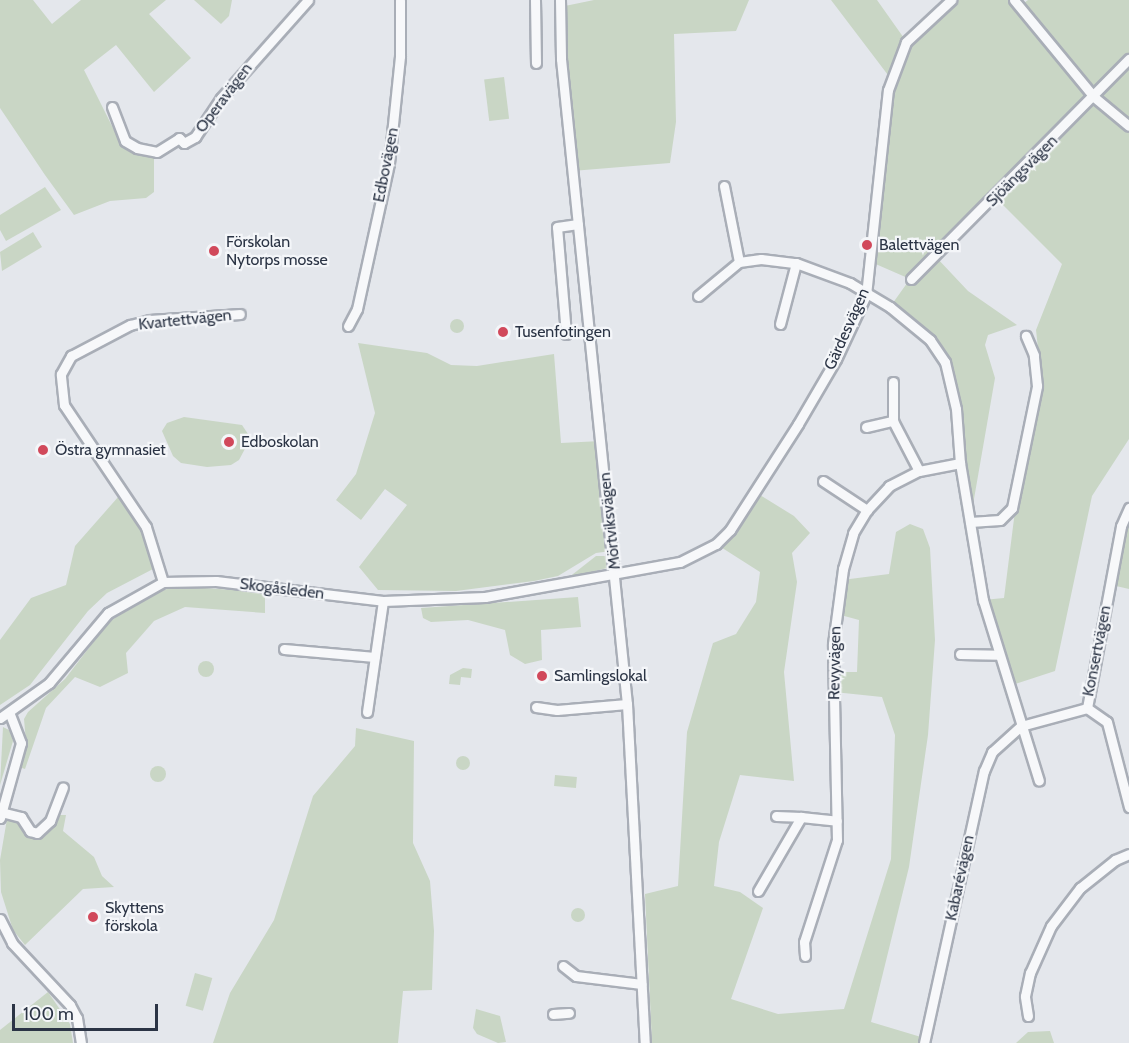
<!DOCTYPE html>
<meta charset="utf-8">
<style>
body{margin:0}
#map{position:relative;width:1129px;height:1043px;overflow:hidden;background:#e4e7ec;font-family:Cabin,sans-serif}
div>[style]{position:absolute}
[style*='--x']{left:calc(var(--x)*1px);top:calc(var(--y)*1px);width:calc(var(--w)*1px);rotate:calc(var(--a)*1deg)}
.green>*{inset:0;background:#c9d6c5;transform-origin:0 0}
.round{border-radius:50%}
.roads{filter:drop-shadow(2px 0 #a9aeb7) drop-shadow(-2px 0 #a9aeb7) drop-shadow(0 2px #a9aeb7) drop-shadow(0 -2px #a9aeb7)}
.street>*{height:9px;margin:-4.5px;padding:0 4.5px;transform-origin:4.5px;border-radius:4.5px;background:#f7f8fa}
.dots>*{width:16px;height:16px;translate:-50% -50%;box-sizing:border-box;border:3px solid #f4f6f9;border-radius:50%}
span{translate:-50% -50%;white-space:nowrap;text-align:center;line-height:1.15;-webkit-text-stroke:4.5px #f4f6f9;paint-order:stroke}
.street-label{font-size:16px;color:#2b3445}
.poi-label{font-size:16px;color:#2b3445}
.left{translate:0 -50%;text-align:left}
.scale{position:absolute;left:12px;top:1004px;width:146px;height:27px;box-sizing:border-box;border:3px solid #2b3445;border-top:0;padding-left:8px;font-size:18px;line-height:21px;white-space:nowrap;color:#2b3445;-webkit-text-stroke:4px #f4f6f9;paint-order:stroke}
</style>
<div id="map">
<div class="green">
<i style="clip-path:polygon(0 0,33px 0,52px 24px,81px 0,166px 0,149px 14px,191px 58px,154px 92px,116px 45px,84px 70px,120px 142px,154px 155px,154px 192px,146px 198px,110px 201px,74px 215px,45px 175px,0 108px)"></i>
<i style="clip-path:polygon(194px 0,232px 0,229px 16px,221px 24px)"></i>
<i style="clip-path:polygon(594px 0,749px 0,736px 31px,674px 34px,676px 122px,670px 163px,572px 171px,560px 7px)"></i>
<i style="clip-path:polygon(831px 0,877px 0,906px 41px,951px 0,1014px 0,1020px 6px,1028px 0,1129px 0,1129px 439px,1092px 496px,1055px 671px,1009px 686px,983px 600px,1004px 598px,1016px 503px,1041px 376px,1036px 330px,1062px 264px,1000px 202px,1084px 109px,936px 257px,968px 291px,1017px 325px,988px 335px,985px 345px,995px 378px,970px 522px,945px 362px,930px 340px,890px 307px,910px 279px,871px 262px,891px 79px)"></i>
<i style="left:504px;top:77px;width:42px;height:20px;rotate:83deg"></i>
<i style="clip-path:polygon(45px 187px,61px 210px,6px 241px,0 230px,0 215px)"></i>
<i style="clip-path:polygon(33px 232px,42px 247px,2px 271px,0 252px)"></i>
<i class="round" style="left:450px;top:319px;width:14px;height:14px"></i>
<i style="clip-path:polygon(358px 343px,427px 353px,451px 365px,477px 366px,554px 354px,561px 443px,601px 441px,611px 551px,596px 553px,558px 576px,534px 581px,456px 591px,378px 590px,359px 567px,407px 505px,385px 489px,361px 520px,336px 500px,356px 474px,375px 413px)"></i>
<i style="clip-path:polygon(184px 417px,242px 425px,248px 434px,247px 445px,239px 460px,231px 465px,207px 467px,181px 463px,173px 456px,162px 431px,167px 423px)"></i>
<i style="clip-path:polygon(755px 492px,794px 516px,810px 533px,792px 553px,797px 582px,784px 672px,794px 781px,740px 775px,719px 842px,714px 886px,740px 892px,763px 908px,731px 999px,778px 1014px,844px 1009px,891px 859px,895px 735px,882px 697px,834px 692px,834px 672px,857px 672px,859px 620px,837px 614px,842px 580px,889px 574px,896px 532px,910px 524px,923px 529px,930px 548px,935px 640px,928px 735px,909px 867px,871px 1022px,921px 1037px,920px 1043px,652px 1043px,645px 894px,678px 886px,687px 732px,713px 643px,736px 634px,756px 602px,760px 572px,716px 544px)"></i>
<i style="clip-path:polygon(119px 496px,144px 536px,153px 569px,107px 593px,88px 611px,30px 685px,0 705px,0 640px,31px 598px,66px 585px,75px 546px)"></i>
<i style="clip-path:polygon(1129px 522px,1129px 589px,1116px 586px)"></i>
<i style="clip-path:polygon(596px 556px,609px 556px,611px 567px,568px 578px)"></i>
<i style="clip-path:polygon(175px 586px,265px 592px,265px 613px,185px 607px,154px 621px,126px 653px,128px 673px,100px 687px,75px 677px,46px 708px,25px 769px,19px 767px,26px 742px,24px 719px,28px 712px,65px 679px,108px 623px,141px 599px)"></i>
<i style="clip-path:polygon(578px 597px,581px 627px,541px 630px,542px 660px,525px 664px,510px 655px,505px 630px,468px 620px,431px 622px,423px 618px,421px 608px)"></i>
<i class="round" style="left:198px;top:661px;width:16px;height:16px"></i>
<i style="clip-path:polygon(463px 668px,472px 669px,471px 678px,461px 677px,460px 685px,449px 684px,450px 675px)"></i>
<i style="clip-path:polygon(3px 727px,11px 731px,13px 741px,0 785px)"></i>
<i style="clip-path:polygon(356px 728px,414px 741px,413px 843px,430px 881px,434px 931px,432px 990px,403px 991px,398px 1043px,213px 1043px,230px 993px,274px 920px,313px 796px,355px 746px)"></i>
<i class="round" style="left:456px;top:756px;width:14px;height:14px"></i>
<i class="round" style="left:150px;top:766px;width:16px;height:16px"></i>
<i style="left:555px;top:775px;width:22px;height:11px;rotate:5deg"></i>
<i style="clip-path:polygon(57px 815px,66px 815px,63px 831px,94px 857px,102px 876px,114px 887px,83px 889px,25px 945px,13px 930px,1px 892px,0 860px,7px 819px,14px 819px,26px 835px,33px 838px,46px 834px)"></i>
<i class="round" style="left:571px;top:908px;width:14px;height:14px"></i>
<i style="left:195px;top:973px;width:18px;height:34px;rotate:16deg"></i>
<i style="clip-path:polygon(48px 992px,70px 1024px,73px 1043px,0 1043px,0 1030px)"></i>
<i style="clip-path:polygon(476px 1009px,500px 1016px,506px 1042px,498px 1043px,477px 1034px,473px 1028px)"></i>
<i style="clip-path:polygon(1050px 1031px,1054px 1043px,1016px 1043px,1028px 1032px)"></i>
</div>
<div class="roads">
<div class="street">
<i style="--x:535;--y:0;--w:63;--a:89.1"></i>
<i style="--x:560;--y:0;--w:59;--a:89"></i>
<i style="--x:561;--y:59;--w:648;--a:84.16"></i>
<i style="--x:627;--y:704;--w:339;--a:87"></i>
<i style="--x:1014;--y:0;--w:126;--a:50.5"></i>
<i style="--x:1094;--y:97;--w:45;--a:39.6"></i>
<i style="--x:112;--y:107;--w:36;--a:69"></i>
<i style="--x:125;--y:141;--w:14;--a:30"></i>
<i style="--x:137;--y:148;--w:20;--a:11"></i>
<i style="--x:157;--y:152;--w:26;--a:-32"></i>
<i style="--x:179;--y:138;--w:7;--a:45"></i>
<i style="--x:184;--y:143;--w:13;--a:-29"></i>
<i style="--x:195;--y:137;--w:47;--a:-56.3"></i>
<i style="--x:221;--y:98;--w:131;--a:-48.4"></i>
<i style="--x:724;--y:186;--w:77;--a:78.8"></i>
<i style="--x:911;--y:279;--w:310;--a:-45.3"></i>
<i style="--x:698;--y:296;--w:53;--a:-39.7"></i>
<i style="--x:739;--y:262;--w:22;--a:-8"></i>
<i style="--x:761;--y:259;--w:35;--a:7"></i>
<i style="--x:796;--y:263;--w:58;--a:20.3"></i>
<i style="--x:850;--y:283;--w:47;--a:31"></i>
<i style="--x:890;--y:307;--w:52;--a:39.5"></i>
<i style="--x:930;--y:340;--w:27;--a:56"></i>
<i style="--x:945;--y:362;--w:48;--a:76.8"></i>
<i style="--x:956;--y:409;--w:54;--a:85.8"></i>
<i style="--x:960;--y:463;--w:139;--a:80.5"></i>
<i style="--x:983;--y:600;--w:189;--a:72.8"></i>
<i style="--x:780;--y:324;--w:63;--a:-75.3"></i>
<i style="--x:348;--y:326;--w:19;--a:-62"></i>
<i style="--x:357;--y:309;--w:149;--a:-77.6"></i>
<i style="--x:389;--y:163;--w:108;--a:-84.1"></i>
<i style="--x:400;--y:56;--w:56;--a:-90"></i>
<i style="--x:566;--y:334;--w:107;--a:-94.8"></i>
<i style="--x:557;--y:227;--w:21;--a:-8"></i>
<i style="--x:893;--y:382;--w:39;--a:90"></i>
<i style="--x:893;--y:421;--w:56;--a:62.5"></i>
<i style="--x:866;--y:427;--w:28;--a:-13"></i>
<i style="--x:823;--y:481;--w:53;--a:33.4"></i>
<i style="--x:970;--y:522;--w:30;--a:-4"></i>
<i style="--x:1000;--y:520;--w:17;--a:-45"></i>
<i style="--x:1012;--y:508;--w:125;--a:-78.4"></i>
<i style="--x:1037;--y:386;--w:31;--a:-96"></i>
<i style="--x:1034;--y:355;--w:21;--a:-113"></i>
<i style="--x:163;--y:582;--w:58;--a:-107.2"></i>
<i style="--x:146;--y:527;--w:147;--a:-123.9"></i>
<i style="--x:64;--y:405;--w:31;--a:-96"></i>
<i style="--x:61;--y:374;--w:21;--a:-61"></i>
<i style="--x:71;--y:356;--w:67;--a:-27.7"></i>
<i style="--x:130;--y:325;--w:21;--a:-14"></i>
<i style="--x:150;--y:320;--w:90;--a:-3.8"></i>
<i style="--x:284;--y:649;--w:91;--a:5"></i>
<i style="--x:960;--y:654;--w:39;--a:1"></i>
<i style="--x:536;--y:707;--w:21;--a:8"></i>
<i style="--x:557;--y:710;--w:70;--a:-4.9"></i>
<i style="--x:1087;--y:708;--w:24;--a:35"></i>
<i style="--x:1107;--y:722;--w:88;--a:75.5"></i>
<i style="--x:367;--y:712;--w:112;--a:-81.8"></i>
<i style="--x:0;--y:718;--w:60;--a:-35.5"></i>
<i style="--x:49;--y:683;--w:92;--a:-49.9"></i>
<i style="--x:108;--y:613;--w:63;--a:-29.4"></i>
<i style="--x:163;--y:582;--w:53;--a:-1.1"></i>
<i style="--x:216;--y:581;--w:168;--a:6.8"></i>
<i style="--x:383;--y:601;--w:102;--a:-2.2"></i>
<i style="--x:485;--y:597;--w:198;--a:-10.2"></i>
<i style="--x:680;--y:562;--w:40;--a:-26.6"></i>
<i style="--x:716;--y:544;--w:20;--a:-45"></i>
<i style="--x:730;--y:530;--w:126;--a:-57.3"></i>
<i style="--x:798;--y:424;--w:75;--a:-59.7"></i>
<i style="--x:836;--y:359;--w:71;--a:-64.9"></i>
<i style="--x:866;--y:295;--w:206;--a:-83.9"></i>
<i style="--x:888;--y:90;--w:51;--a:-69.4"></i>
<i style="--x:906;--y:42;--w:62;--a:-43"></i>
<i style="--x:1;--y:812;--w:21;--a:14"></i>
<i style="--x:21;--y:817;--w:17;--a:57"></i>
<i style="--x:30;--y:831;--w:7;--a:16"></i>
<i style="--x:37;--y:833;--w:18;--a:-43"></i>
<i style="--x:50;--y:821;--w:36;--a:-69"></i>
<i style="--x:776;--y:816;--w:25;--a:2"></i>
<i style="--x:0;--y:818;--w:78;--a:-74.4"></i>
<i style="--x:21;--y:743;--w:30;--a:-111"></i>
<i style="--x:758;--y:891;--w:86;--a:-59.8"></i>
<i style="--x:801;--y:817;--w:36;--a:6"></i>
<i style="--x:0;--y:919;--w:27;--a:63"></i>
<i style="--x:12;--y:943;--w:85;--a:46.9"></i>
<i style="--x:70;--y:1005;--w:15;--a:62"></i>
<i style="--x:77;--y:1018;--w:25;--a:81"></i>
<i style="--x:805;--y:956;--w:14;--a:-94"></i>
<i style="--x:804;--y:942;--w:107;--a:-72.1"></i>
<i style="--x:837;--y:840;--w:196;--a:-91.2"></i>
<i style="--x:833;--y:644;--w:76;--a:-82.4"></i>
<i style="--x:843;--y:569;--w:37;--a:-74"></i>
<i style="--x:853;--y:533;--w:27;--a:-59"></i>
<i style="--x:867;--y:510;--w:33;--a:-47"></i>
<i style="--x:889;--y:486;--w:34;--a:-27"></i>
<i style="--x:919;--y:471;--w:42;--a:-11"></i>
<i style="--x:563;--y:966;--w:16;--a:38"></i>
<i style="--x:576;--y:976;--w:66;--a:6.9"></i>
<i style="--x:553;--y:1014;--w:16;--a:-4"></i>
<i style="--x:1028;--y:1016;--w:20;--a:-99"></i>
<i style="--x:1025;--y:996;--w:24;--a:-78"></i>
<i style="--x:1030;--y:973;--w:51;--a:-65.9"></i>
<i style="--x:1051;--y:926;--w:48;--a:-52.7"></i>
<i style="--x:1080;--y:888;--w:45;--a:-38.7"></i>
<i style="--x:1115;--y:860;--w:15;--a:-23"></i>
<i style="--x:924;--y:1043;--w:279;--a:-77.6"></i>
<i style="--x:984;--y:771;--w:21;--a:-67"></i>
<i style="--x:992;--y:752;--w:39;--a:-42"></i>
<i style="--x:1021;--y:726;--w:68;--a:-15.3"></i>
<i style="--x:1087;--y:708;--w:185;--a:-79.4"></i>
<i style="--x:1121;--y:526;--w:20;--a:-66"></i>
</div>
</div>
<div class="dots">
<i style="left:867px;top:245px;background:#d1495b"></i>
<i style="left:214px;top:251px;background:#d1495b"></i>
<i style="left:503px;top:332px;background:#d1495b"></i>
<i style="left:229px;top:442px;background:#d1495b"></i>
<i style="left:43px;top:450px;background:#d1495b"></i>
<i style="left:542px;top:676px;background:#d1495b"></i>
<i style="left:93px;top:917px;background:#d1495b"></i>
</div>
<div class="street-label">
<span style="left:224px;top:98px;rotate:-53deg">Operavägen</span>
<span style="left:386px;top:165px;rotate:-79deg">Edbovägen</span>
<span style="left:1022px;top:171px;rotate:-45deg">Sjöängsvägen</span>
<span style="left:185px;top:320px;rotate:-6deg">Kvartettvägen</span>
<span style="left:847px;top:329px;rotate:-66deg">Gärdesvägen</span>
<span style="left:610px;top:521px;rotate:-96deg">Mörtviksvägen</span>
<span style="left:282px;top:589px;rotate:7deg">Skogåsleden</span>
<span style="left:1097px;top:651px;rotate:-79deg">Konsertvägen</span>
<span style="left:835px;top:663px;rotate:-89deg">Revyvägen</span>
<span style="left:960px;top:878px;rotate:-78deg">Kabarévägen</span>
</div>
<div class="poi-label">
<span class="left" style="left:226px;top:251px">Förskolan<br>Nytorps mosse</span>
<span class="left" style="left:879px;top:245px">Balettvägen</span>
<span class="left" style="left:515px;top:332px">Tusenfotingen</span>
<span class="left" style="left:241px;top:442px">Edboskolan</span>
<span class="left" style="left:55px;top:450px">Östra gymnasiet</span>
<span class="left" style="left:554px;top:676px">Samlingslokal</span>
<span class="left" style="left:105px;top:917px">Skyttens<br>förskola</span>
</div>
<div class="scale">100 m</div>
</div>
